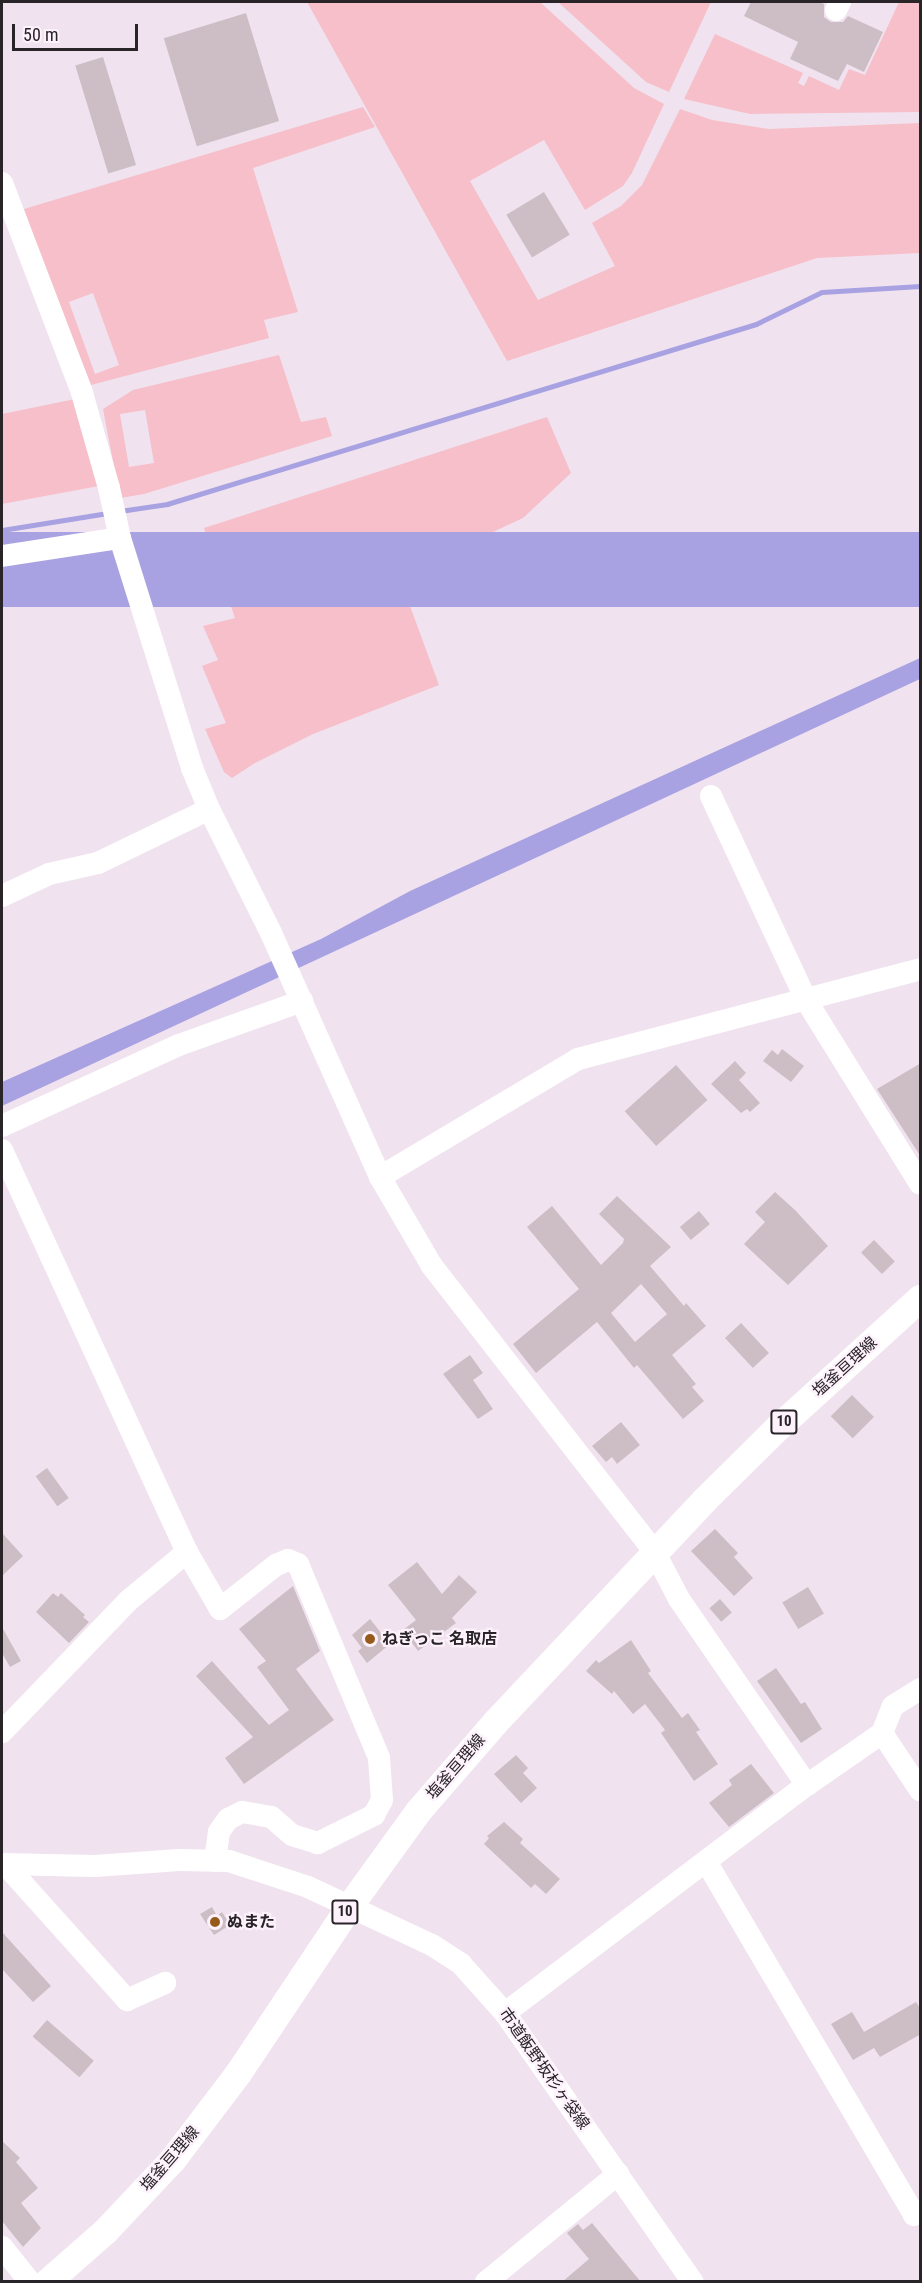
<!DOCTYPE html>
<meta charset="utf-8">
<style>
body{margin:0}
#map{position:relative;width:922px;height:2283px;overflow:hidden;background:#f0e3ef;font-family:"Roboto Condensed","Noto Sans JP",sans-serif}
div>[style]{position:absolute}
[style*='--x']{left:calc(var(--x)*1px);top:calc(var(--y)*1px);width:calc(var(--w)*1px);rotate:calc(var(--a)*1deg)}
.green>*{inset:0;background:#f6bfc9}
.water>*{inset:0;background:#a9a2e2;transform-origin:0 0}
.stream>*{height:5px;margin:-2.5px;padding:0 2.5px;transform-origin:2.5px;border-radius:2.5px;background:#a9a2e2}
.building>*{inset:0;background:#cdbec5;transform-origin:0 0}
.minor>*{height:22px;margin:-11px;padding:0 11px;transform-origin:11px;border-radius:11px;background:#fff}
.major>*{height:27px;margin:-13.5px;padding:0 13.5px;transform-origin:13.5px;border-radius:13.5px;background:#fff}
.dots>*{width:16px;height:16px;translate:-50% -50%;box-sizing:border-box;border:3px solid #fdf1fc;border-radius:50%}
span{translate:-50% -50%;white-space:nowrap;text-align:center;line-height:1.15;-webkit-text-stroke:4.5px #fdf1fc;paint-order:stroke}
.shield-label span{padding:2px 4px;background:#fdf1fc;border:2px solid;border-radius:4px;-webkit-text-stroke-width:0}
.shield-label{font-size:15px;color:#282428;font-weight:700}
.street-label{font-size:16px;color:#282428}
.poi-label{font-size:16px;color:#282428;font-weight:700}
.left{translate:0 -50%;text-align:left}
.frame{position:absolute;inset:0;border:3px solid #282428;pointer-events:none}
.scale{position:absolute;left:12px;top:24px;width:126px;height:27px;box-sizing:border-box;border:3px solid #282428;border-top:0;padding-left:8px;font-size:18px;line-height:21px;white-space:nowrap;color:#282428;-webkit-text-stroke:4px #fdf1fc;paint-order:stroke}
</style>
<div id="map">
<div class="green">
<i style="clip-path:polygon(307px 2px,540px 2px,634px 88px,664px 104px,632px 173px,623px 186px,585px 210px,544px 140px,470px 181px,538px 300px,615px 266px,592px 223px,621px 206px,642px 185px,680px 109px,712px 120px,769px 129px,920px 123px,920px 253px,817px 258px,507px 361px)"></i>
<i style="clip-path:polygon(558px 2px,711px 2px,669px 92px,646px 82px)"></i>
<i style="clip-path:polygon(899px 2px,920px 2px,920px 112px,750px 114px,684px 99px,715px 34px,803px 73px,798px 83px,804px 86px,809px 76px,839px 90px,849px 69px,865px 75px)"></i>
<i style="clip-path:polygon(evenodd,363px 107px,375px 127px,253px 168px,298px 312px,264px 320px,269px 338px,91px 385px,55px 297px,24px 209px,363px 107px,93px 293px,119px 365px,95px 374px,69px 302px,93px 293px)"></i>
<i style="clip-path:polygon(evenodd,279px 355px,301px 422px,326px 417px,332px 436px,144px 494px,120px 498px,103px 409px,133px 390px,279px 355px,145px 410px,154px 463px,129px 467px,120px 414px,145px 410px)"></i>
<i style="clip-path:polygon(75px 399px,99px 486px,2px 504px,2px 414px)"></i>
<i style="clip-path:polygon(547px 417px,571px 473px,523px 518px,399px 576px,439px 685px,313px 734px,255px 763px,232px 778px,224px 772px,205px 729px,226px 723px,202px 666px,218px 660px,203px 626px,235px 618px,204px 528px)"></i>
</div>
<div class="water">
<i style="left:920px;top:532px;width:75px;height:1008px;rotate:90deg"></i>
<i style="clip-path:polygon(920px 658px,920px 679px,2px 1106px,2px 1082px,321px 939px,410px 891px)"></i>
</div>
<div class="stream">
<i style="--x:120;--y:511;--w:48;--a:-8.5"></i>
<i style="--x:167;--y:504;--w:616;--a:-16.99"></i>
<i style="--x:756;--y:324;--w:73;--a:-25.9"></i>
<i style="--x:822;--y:292;--w:98;--a:-3.5"></i>
<i style="--x:2;--y:530;--w:107;--a:-9.1"></i>
</div>
<div class="building">
<i style="clip-path:polygon(751px 2px,819px 2px,824px 4px,824px 17px,831px 22px,843px 22px,848px 16px,883px 32px,864px 72px,847px 64px,838px 81px,790px 59px,798px 42px,744px 16px)"></i>
<i style="left:246px;top:13px;width:113px;height:86px;rotate:73deg"></i>
<i style="left:103px;top:57px;width:113px;height:29px;rotate:73deg"></i>
<i style="left:544px;top:192px;width:50px;height:44px;rotate:59deg"></i>
<i style="clip-path:polygon(782px 1049px,804px 1066px,791px 1082px,763px 1061px,772px 1050px,778px 1055px)"></i>
<i style="clip-path:polygon(735px 1061px,746px 1073px,739px 1080px,760px 1103px,750px 1112px,747px 1109px,741px 1113px,711px 1084px)"></i>
<i style="clip-path:polygon(921px 1063px,921px 1157px,877px 1089px)"></i>
<i style="left:676px;top:1065px;width:47px;height:69px;rotate:48deg"></i>
<i style="clip-path:polygon(775px 1192px,795px 1210px,828px 1246px,788px 1285px,744px 1244px,765px 1222px,755px 1212px)"></i>
<i style="clip-path:polygon(evenodd,617px 1196px,671px 1247px,650px 1266px,684px 1306px,686px 1303px,706px 1326px,672px 1355px,696px 1384px,692px 1387px,704px 1401px,683px 1419px,637px 1365px,634px 1368px,597px 1322px,536px 1373px,513px 1344px,579px 1289px,527px 1227px,552px 1206px,601px 1265px,623px 1243px,624px 1239px,599px 1214px,617px 1196px,641px 1284px,667px 1314px,635px 1342px,611px 1313px,641px 1284px)"></i>
<i style="left:699px;top:1211px;width:17px;height:25px;rotate:50deg"></i>
<i style="left:874px;top:1240px;width:30px;height:18px;rotate:46deg"></i>
<i style="left:741px;top:1323px;width:41px;height:22px;rotate:47deg"></i>
<i style="clip-path:polygon(470px 1355px,483px 1373px,473px 1380px,493px 1409px,478px 1419px,443px 1374px)"></i>
<i style="left:852px;top:1395px;width:31px;height:30px;rotate:45deg"></i>
<i style="clip-path:polygon(621px 1422px,640px 1445px,617px 1464px,612px 1457px,606px 1462px,592px 1446px)"></i>
<i style="left:47px;top:1468px;width:37px;height:14px;rotate:54deg"></i>
<i style="clip-path:polygon(715px 1529px,738px 1553px,734px 1557px,753px 1578px,734px 1596px,691px 1551px)"></i>
<i style="clip-path:polygon(2px 1533px,23px 1556px,2px 1576px)"></i>
<i style="clip-path:polygon(417px 1562px,442px 1594px,459px 1575px,477px 1592px,452px 1618px,456px 1623px,418px 1651px,403px 1630px,416px 1620px,388px 1585px)"></i>
<i style="clip-path:polygon(293px 1586px,320px 1651px,296px 1669px,334px 1720px,244px 1784px,225px 1758px,253px 1737px,196px 1676px,212px 1661px,269px 1725px,289px 1710px,257px 1667px,266px 1661px,239px 1629px)"></i>
<i style="left:808px;top:1587px;width:31px;height:30px;rotate:59deg"></i>
<i style="clip-path:polygon(53px 1593px,58px 1597px,61px 1593px,85px 1615px,83px 1617px,89px 1622px,69px 1643px,36px 1612px)"></i>
<i style="left:720px;top:1599px;width:18px;height:14px;rotate:49deg"></i>
<i style="clip-path:polygon(370px 1619px,390px 1644px,367px 1663px,358px 1651px,362px 1648px,352px 1635px)"></i>
<i style="clip-path:polygon(2px 1627px,21px 1661px,10px 1667px,2px 1653px)"></i>
<i style="clip-path:polygon(631px 1640px,651px 1671px,648px 1673px,682px 1718px,688px 1713px,700px 1730px,696px 1732px,718px 1764px,694px 1781px,661px 1733px,665px 1730px,645px 1704px,633px 1714px,614px 1691px,612px 1694px,586px 1671px,596px 1660px,599px 1663px)"></i>
<i style="clip-path:polygon(776px 1668px,801px 1704px,805px 1702px,822px 1729px,801px 1743px,757px 1681px)"></i>
<i style="clip-path:polygon(516px 1755px,528px 1768px,523px 1773px,537px 1788px,521px 1803px,494px 1774px)"></i>
<i style="clip-path:polygon(751px 1764px,774px 1793px,729px 1827px,709px 1803px,732px 1785px,729px 1780px)"></i>
<i style="clip-path:polygon(504px 1822px,523px 1839px,520px 1843px,560px 1879px,546px 1894px,535px 1884px,531px 1888px,484px 1844px,489px 1838px,487px 1836px)"></i>
<i style="clip-path:polygon(212px 1907px,217px 1916px,222px 1912px,230px 1925px,214px 1935px,200px 1914px)"></i>
<i style="clip-path:polygon(2px 1932px,51px 1986px,33px 2002px,2px 1969px)"></i>
<i style="clip-path:polygon(916px 2002px,921px 2010px,921px 2034px,880px 2057px,874px 2048px,853px 2060px,831px 2024px,852px 2012px,864px 2032px)"></i>
<i style="left:47px;top:2020px;width:62px;height:22px;rotate:41deg"></i>
<i style="clip-path:polygon(2px 2141px,20px 2158px,16px 2162px,38px 2188px,21px 2203px,41px 2228px,23px 2247px,2px 2221px)"></i>
<i style="clip-path:polygon(592px 2223px,641px 2282px,562px 2282px,589px 2259px,567px 2233px,578px 2224px,583px 2230px)"></i>
</div>
<div class="minor">
<i style="--x:836;--y:10;--w:9;--a:-63"></i>
<i style="--x:2;--y:183;--w:225;--a:69.1"></i>
<i style="--x:82;--y:393;--w:99;--a:74.1"></i>
<i style="--x:109;--y:488;--w:51;--a:77.6"></i>
<i style="--x:120;--y:538;--w:241;--a:72.6"></i>
<i style="--x:192;--y:768;--w:44;--a:67.5"></i>
<i style="--x:209;--y:809;--w:139;--a:63.4"></i>
<i style="--x:271;--y:933;--w:267;--a:65.9"></i>
<i style="--x:380;--y:1177;--w:103;--a:59.7"></i>
<i style="--x:432;--y:1266;--w:361;--a:52.1"></i>
<i style="--x:654;--y:1551;--w:54;--a:62.5"></i>
<i style="--x:679;--y:1599;--w:226;--a:55.5"></i>
<i style="--x:2;--y:556;--w:119;--a:-8.7"></i>
<i style="--x:711;--y:796;--w:225;--a:65"></i>
<i style="--x:806;--y:1000;--w:216;--a:58.2"></i>
<i style="--x:2;--y:896;--w:52;--a:-25.1"></i>
<i style="--x:49;--y:874;--w:50;--a:-12.7"></i>
<i style="--x:98;--y:863;--w:123;--a:-25.9"></i>
<i style="--x:2;--y:1126;--w:195;--a:-24.6"></i>
<i style="--x:179;--y:1045;--w:131;--a:-19.7"></i>
<i style="--x:2;--y:1150;--w:443;--a:65.3"></i>
<i style="--x:187;--y:1552;--w:66;--a:59.9"></i>
<i style="--x:220;--y:1609;--w:71;--a:-38.2"></i>
<i style="--x:276;--y:1565;--w:13;--a:-23"></i>
<i style="--x:288;--y:1560;--w:11;--a:22"></i>
<i style="--x:298;--y:1564;--w:210;--a:67.3"></i>
<i style="--x:379;--y:1758;--w:42;--a:85.9"></i>
<i style="--x:382;--y:1800;--w:17;--a:118"></i>
<i style="--x:374;--y:1815;--w:63;--a:153.4"></i>
<i style="--x:318;--y:1843;--w:27;--a:-163"></i>
<i style="--x:292;--y:1835;--w:28;--a:-139"></i>
<i style="--x:271;--y:1817;--w:29;--a:-170"></i>
<i style="--x:242;--y:1812;--w:16;--a:153"></i>
<i style="--x:228;--y:1819;--w:16;--a:125"></i>
<i style="--x:219;--y:1832;--w:29;--a:98"></i>
<i style="--x:380;--y:1177;--w:230;--a:-30.8"></i>
<i style="--x:578;--y:1059;--w:354;--a:-14.7"></i>
<i style="--x:2;--y:1732;--w:182;--a:-46.1"></i>
<i style="--x:128;--y:1601;--w:77;--a:-39.7"></i>
<i style="--x:882;--y:1733;--w:29;--a:-68"></i>
<i style="--x:893;--y:1706;--w:32;--a:-32"></i>
<i style="--x:707;--y:1863;--w:408;--a:59.5"></i>
<i style="--x:914;--y:2215;--w:7;--a:-34"></i>
<i style="--x:2;--y:1864;--w:93;--a:1.2"></i>
<i style="--x:95;--y:1866;--w:84;--a:-4.1"></i>
<i style="--x:179;--y:1860;--w:50;--a:1.1"></i>
<i style="--x:229;--y:1861;--w:83;--a:18.2"></i>
<i style="--x:308;--y:1887;--w:137;--a:25.1"></i>
<i style="--x:432;--y:1945;--w:35;--a:33"></i>
<i style="--x:461;--y:1964;--w:66;--a:48.1"></i>
<i style="--x:505;--y:2013;--w:328;--a:55.1"></i>
<i style="--x:5;--y:1864;--w:183;--a:48.1"></i>
<i style="--x:127;--y:2000;--w:42;--a:-24.1"></i>
<i style="--x:505;--y:2013;--w:378;--a:-37.1"></i>
<i style="--x:807;--y:1785;--w:91;--a:-34.7"></i>
<i style="--x:882;--y:1733;--w:69;--a:56.3"></i>
<i style="--x:2;--y:2247;--w:45;--a:51.3"></i>
<i style="--x:486;--y:2282;--w:171;--a:-39.3"></i>
</div>
<div class="major">
<i style="--x:47;--y:2282;--w:77;--a:-41.3"></i>
<i style="--x:105;--y:2231;--w:98;--a:-46.7"></i>
<i style="--x:172;--y:2160;--w:109;--a:-52.8"></i>
<i style="--x:238;--y:2073;--w:202;--a:-56.3"></i>
<i style="--x:350;--y:1905;--w:116;--a:-54.1"></i>
<i style="--x:418;--y:1811;--w:118;--a:-49.1"></i>
<i style="--x:495;--y:1722;--w:305;--a:-46.7"></i>
<i style="--x:704;--y:1500;--w:104;--a:-44.6"></i>
<i style="--x:778;--y:1427;--w:192;--a:-42.3"></i>
</div>
<div class="dots">
<i style="left:370px;top:1639px;background:#965b1a"></i>
<i style="left:215px;top:1922px;background:#965b1a"></i>
</div>
<div class="shield-label">
<span style="left:784px;top:1422px">10</span>
<span style="left:345px;top:1912px">10</span>
</div>
<div class="street-label">
<span style="left:845px;top:1367px;rotate:-42deg">塩釜亘理線</span>
<span style="left:456px;top:1767px;rotate:-49deg">塩釜亘理線</span>
<span style="left:544px;top:2069px;rotate:55deg">市道飯野坂杉ヶ袋線</span>
<span style="left:170px;top:2159px;rotate:-49deg">塩釜亘理線</span>
</div>
<div class="poi-label">
<span class="left" style="left:382px;top:1639px">ねぎっこ 名取店</span>
<span class="left" style="left:227px;top:1922px">ぬまた</span>
</div>
<div class="frame"></div>
<div class="scale">50 m</div>
</div>
